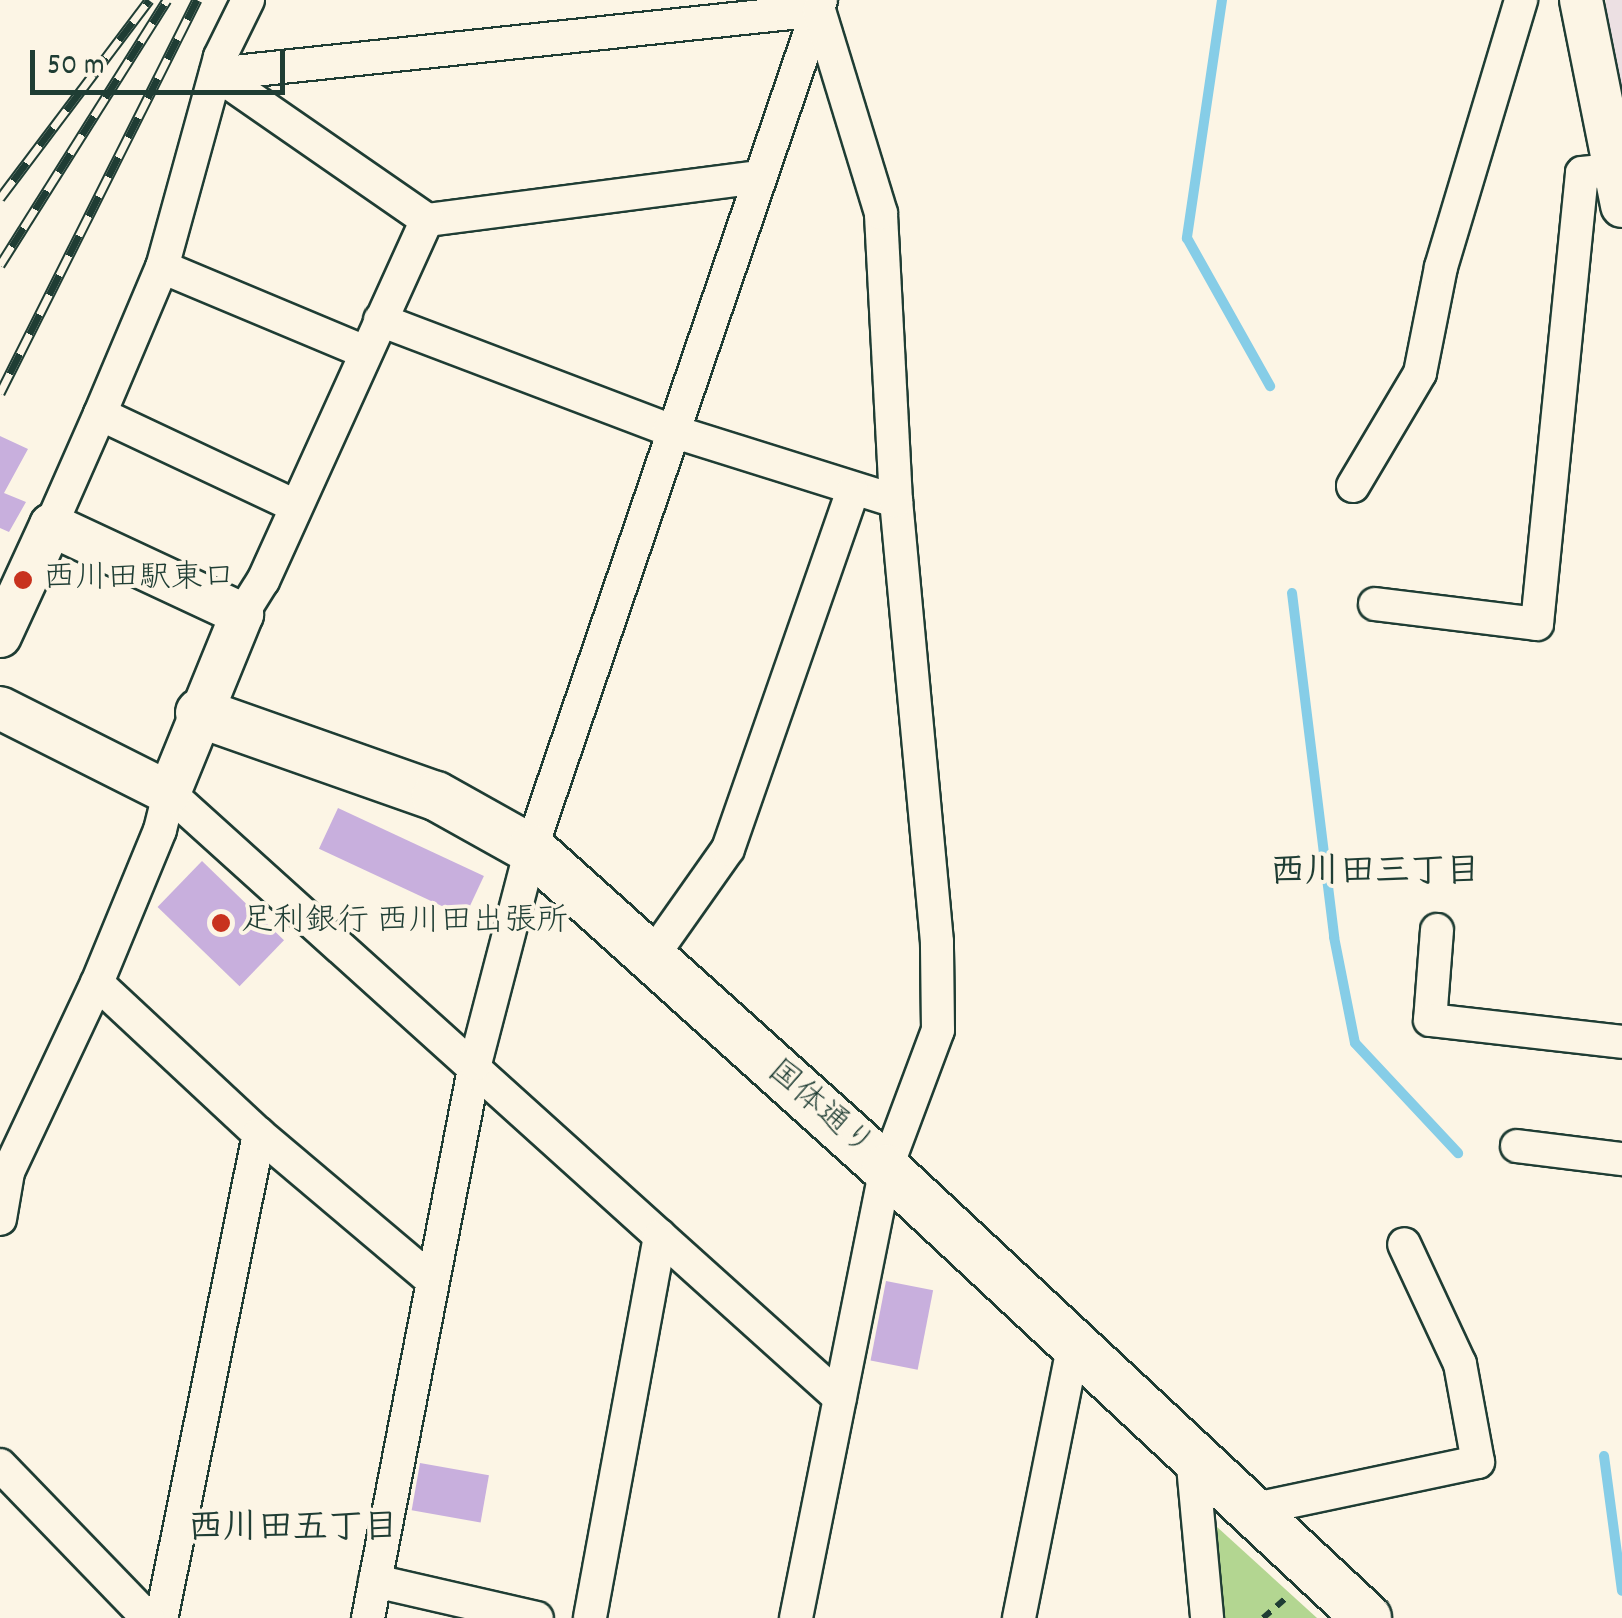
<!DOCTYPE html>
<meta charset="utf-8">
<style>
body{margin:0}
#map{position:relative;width:1622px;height:1618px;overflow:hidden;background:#fcf5e5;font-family:Dekko,"Klee One",sans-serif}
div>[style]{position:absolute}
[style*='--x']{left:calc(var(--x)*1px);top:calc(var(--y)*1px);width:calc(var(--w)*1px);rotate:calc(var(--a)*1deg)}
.built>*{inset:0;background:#ece0e3}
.green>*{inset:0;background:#b3d691}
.stream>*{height:10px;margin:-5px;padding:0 5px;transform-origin:5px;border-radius:5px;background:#86cde7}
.building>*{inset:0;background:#c8afdd;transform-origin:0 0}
.path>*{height:6px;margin-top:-3px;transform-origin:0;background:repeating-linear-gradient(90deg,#1f3d34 0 10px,transparent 0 18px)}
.roads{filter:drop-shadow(2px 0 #1f3d34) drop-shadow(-2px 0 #1f3d34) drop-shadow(0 2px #1f3d34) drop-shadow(0 -2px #1f3d34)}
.minor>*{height:32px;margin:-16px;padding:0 16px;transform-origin:16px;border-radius:16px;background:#fcf5e5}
.tertiary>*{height:42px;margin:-21px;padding:0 21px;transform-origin:21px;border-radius:21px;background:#fcf5e5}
.secondary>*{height:48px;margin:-24px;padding:0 24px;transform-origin:24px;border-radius:24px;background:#fcf5e5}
.rail>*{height:11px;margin-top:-5.5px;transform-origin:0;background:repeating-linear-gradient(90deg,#fcf5e5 0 22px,#1f3d34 0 44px);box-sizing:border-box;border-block:2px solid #1f3d34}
.dots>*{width:28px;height:28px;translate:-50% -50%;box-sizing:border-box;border:5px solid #fcf5e5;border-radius:50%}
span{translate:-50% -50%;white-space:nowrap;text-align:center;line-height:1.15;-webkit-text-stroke:8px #fcf5e5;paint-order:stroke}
.poi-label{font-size:32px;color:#1f3d34}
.left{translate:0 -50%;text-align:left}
.street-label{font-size:32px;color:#1f3d34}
.neighbourhood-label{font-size:35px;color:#1f3d34;font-weight:700}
.scale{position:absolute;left:30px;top:50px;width:255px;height:45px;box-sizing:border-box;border:5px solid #1f3d34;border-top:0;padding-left:12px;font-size:30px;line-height:35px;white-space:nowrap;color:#1f3d34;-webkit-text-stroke:8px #fcf5e5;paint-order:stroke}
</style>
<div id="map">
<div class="built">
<i style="clip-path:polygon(1606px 0,1622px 0,1622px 132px,1605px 24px)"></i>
</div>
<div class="green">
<i style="clip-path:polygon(1205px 1516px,1317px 1618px,1211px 1618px)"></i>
</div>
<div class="stream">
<i style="--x:1222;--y:0;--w:241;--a:98.4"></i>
<i style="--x:1187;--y:238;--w:170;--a:60.7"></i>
<i style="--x:1292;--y:593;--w:347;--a:83"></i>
<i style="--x:1334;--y:937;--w:108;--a:78.8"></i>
<i style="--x:1355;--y:1043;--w:151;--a:46.9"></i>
<i style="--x:1604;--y:1456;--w:136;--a:82.4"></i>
</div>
<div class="building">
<i style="clip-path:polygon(0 436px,28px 449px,4px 493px,26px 502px,9px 532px,0 528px)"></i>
<i style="left:338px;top:808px;width:161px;height:45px;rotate:25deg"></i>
<i style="left:202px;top:861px;width:114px;height:64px;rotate:44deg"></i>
<i style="left:886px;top:1281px;width:48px;height:81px;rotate:11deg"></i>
<i style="left:420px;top:1463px;width:70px;height:48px;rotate:10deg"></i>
</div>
<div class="path">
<i style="--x:1263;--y:1618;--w:35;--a:-41"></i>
</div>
<div class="roads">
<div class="minor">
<i style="--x:248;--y:0;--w:64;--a:116.2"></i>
<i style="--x:220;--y:57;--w:218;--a:105.4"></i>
<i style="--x:162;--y:267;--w:160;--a:112.9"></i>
<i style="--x:100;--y:414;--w:213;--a:25.2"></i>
<i style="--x:427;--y:220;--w:335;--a:-7.4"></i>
<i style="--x:162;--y:267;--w:220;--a:22.7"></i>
<i style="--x:380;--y:320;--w:309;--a:20.8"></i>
<i style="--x:669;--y:430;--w:238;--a:17.4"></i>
<i style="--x:1353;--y:486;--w:131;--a:-59.3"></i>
<i style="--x:1420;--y:373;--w:108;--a:-78.8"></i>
<i style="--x:1441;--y:267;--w:279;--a:-73.3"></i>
<i style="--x:51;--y:525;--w:121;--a:-66.2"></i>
<i style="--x:1375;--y:604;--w:163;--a:7"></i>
<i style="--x:1537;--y:624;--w:453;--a:-84.3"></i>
<i style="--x:1582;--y:173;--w:28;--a:-6"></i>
<i style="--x:242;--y:614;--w:39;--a:-58"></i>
<i style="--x:263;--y:581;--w:397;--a:-65.6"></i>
<i style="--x:427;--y:220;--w:257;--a:-145.3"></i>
<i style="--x:216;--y:74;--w:606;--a:-6.06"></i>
<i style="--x:1437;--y:930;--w:90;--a:94.4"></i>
<i style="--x:1430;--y:1020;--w:193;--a:6.5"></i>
<i style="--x:651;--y:958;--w:133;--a:-54.8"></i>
<i style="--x:728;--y:849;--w:378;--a:-70.8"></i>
<i style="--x:97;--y:983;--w:221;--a:43"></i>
<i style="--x:259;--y:1134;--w:494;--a:101.4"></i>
<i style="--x:259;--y:1134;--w:226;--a:40.2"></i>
<i style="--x:1517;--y:1146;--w:106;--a:7.1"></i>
<i style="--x:0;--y:1219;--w:48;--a:-80.3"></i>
<i style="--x:8;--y:1172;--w:209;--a:-64.8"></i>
<i style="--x:97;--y:983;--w:165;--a:-67.6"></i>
<i style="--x:160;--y:830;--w:38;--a:-76"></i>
<i style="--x:169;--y:793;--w:661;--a:42.06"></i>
<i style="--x:660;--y:1236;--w:388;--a:100.4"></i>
<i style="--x:660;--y:1236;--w:242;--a:42"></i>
<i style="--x:1192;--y:1455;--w:164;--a:84.7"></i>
<i style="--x:0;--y:1465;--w:213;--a:46"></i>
<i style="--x:1250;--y:1510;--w:233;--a:-11.9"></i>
<i style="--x:1478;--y:1462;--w:100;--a:-100.4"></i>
<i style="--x:1460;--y:1364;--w:132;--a:-115"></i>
<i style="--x:375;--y:1581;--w:166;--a:12.9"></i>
<i style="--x:368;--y:1618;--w:564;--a:-79.07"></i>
<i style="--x:475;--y:1064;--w:222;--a:-75.4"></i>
<i style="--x:531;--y:849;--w:897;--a:-71.14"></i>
<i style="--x:796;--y:1618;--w:458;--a:-78.7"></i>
<i style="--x:886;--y:1169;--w:148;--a:-69.5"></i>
<i style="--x:938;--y:1030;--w:88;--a:-90.7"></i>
<i style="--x:937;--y:942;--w:443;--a:-95.3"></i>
<i style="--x:896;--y:501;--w:288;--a:-93"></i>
<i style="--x:881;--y:213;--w:212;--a:-107"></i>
<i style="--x:1019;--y:1618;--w:276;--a:-78.7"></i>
</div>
<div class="tertiary">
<i style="--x:1581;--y:0;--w:210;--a:78.7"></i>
<i style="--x:0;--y:636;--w:122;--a:-65.3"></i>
<i style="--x:51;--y:525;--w:211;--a:25"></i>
<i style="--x:242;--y:614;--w:193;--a:112.2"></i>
<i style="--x:169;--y:793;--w:189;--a:-153.3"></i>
</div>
<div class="secondary">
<i style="--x:200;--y:713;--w:250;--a:19.4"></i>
<i style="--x:436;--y:796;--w:109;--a:29.2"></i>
<i style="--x:531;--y:849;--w:478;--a:42"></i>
<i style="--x:886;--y:1169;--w:658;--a:43.03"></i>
</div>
</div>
<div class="rail">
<i style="--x:0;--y:198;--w:248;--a:-53"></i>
<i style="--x:0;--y:265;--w:313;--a:-57.8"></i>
<i style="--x:0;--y:393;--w:440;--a:-63.4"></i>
</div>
<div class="dots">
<i style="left:23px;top:580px;background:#c8321e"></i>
<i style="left:221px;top:923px;background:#c8321e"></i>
</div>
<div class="poi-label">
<span class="left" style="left:43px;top:580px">西川田駅東口</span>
<span class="left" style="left:241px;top:923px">足利銀行 西川田出張所</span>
</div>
<div class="street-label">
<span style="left:819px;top:1110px;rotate:41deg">国体通り</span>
</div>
<div class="neighbourhood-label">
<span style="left:1375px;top:874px">西川田三丁目</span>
<span style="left:293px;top:1530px">西川田五丁目</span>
</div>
<div class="scale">50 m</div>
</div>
